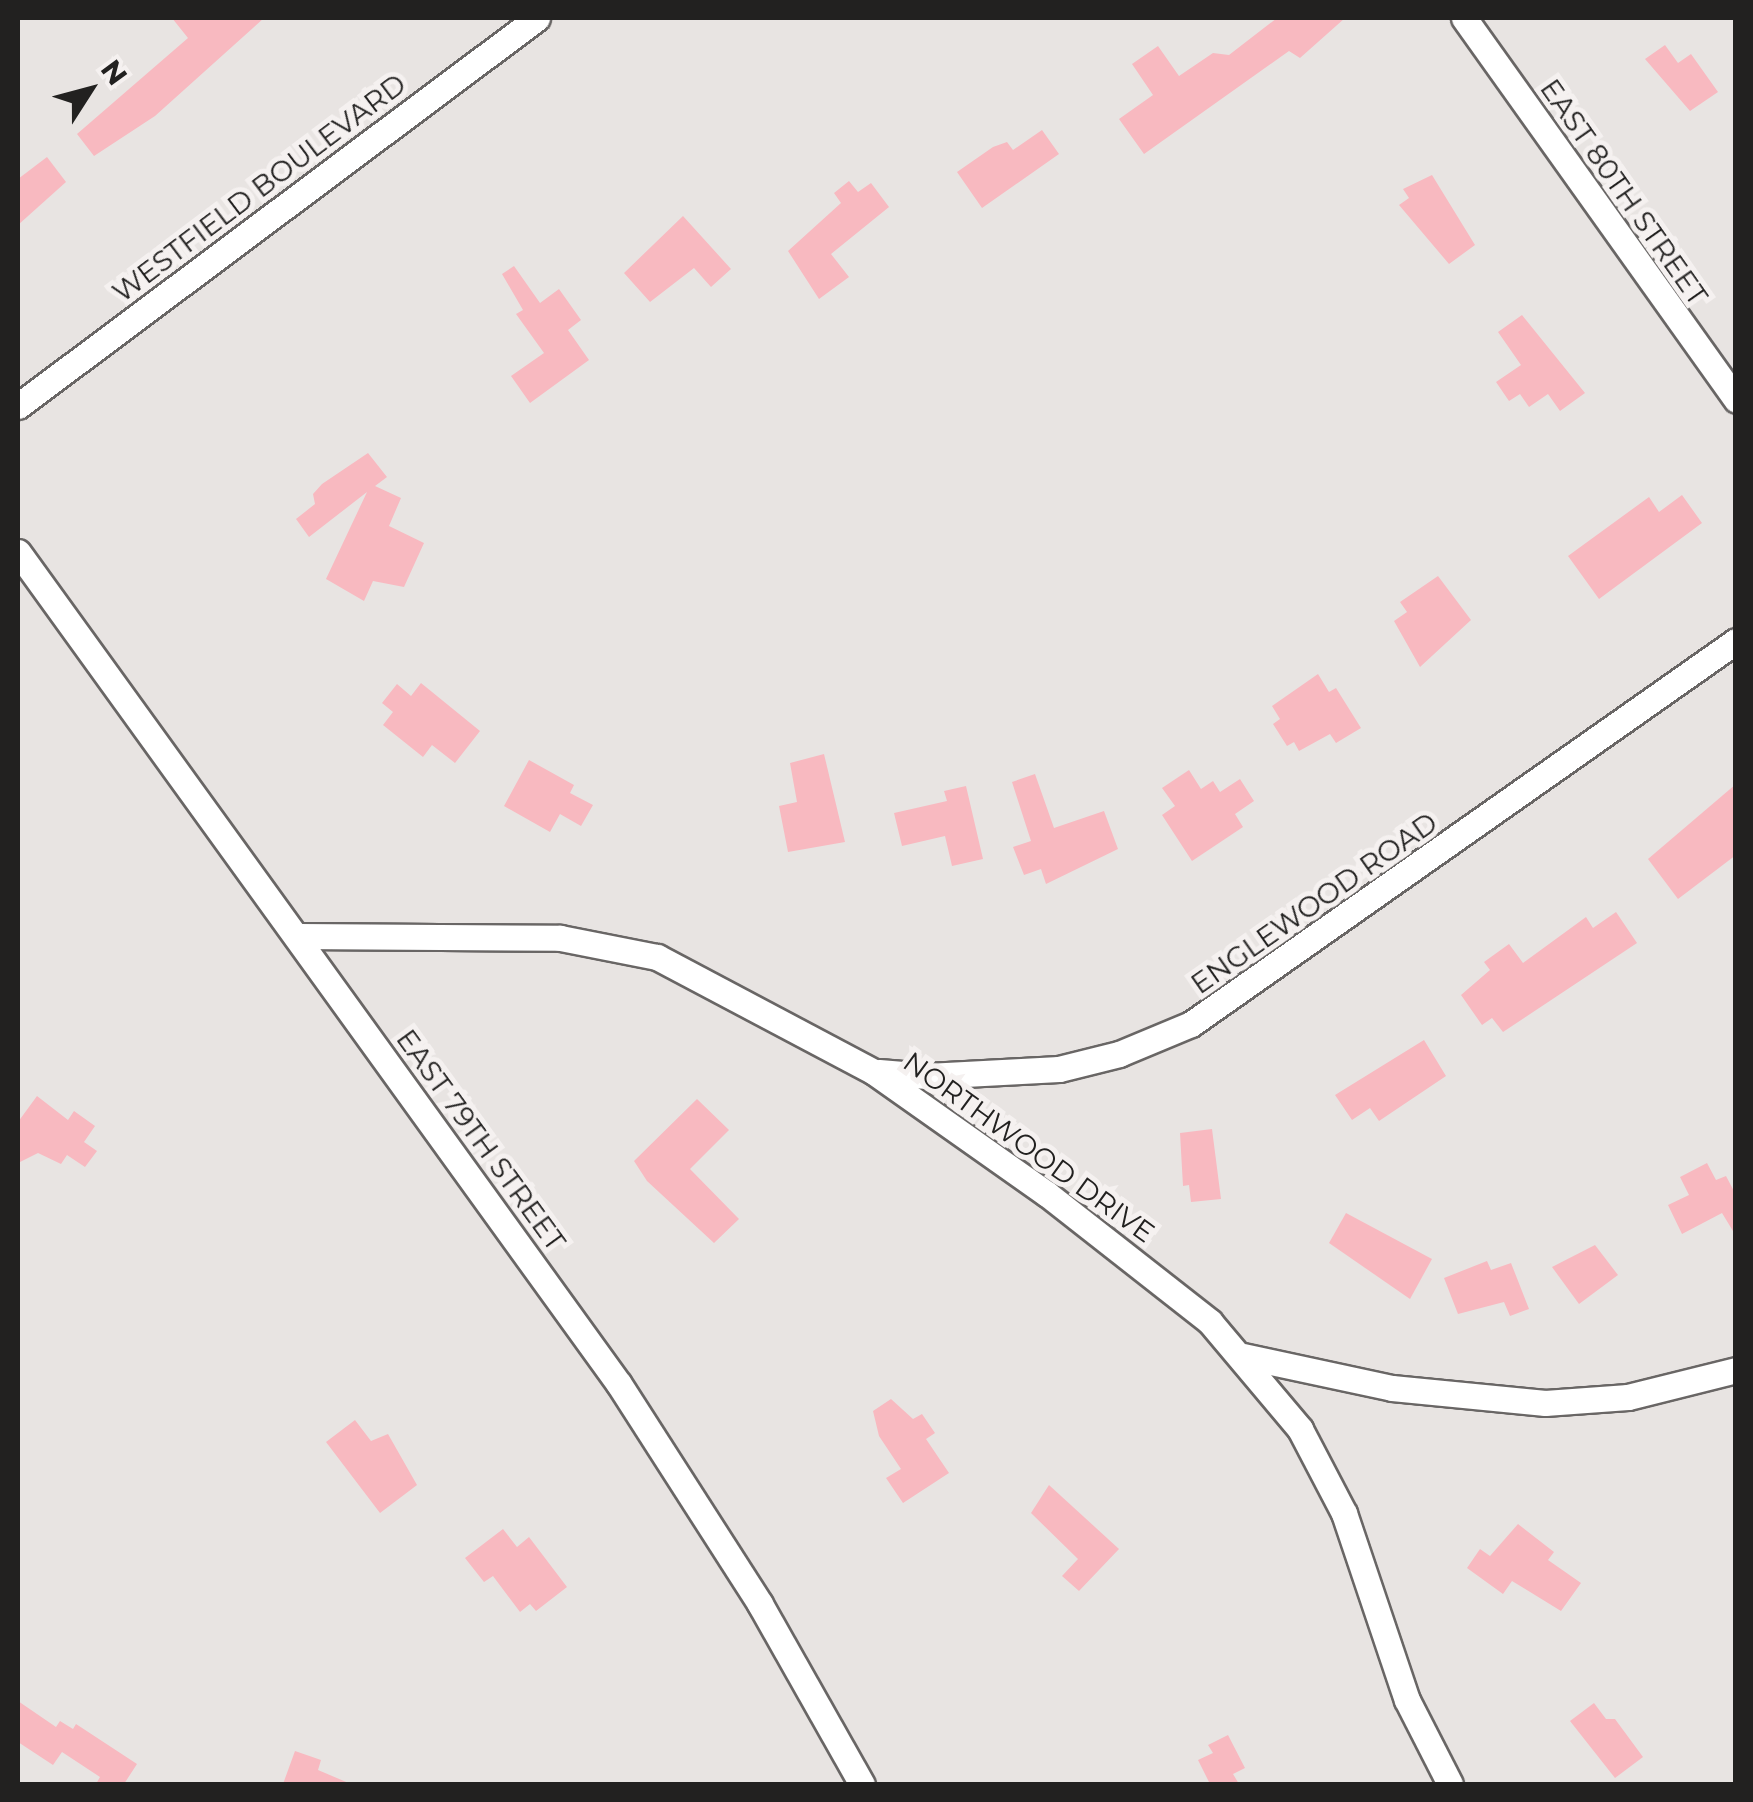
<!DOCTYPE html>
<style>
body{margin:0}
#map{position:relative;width:1753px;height:1802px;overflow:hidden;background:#e8e4e2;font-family:Montserrat,sans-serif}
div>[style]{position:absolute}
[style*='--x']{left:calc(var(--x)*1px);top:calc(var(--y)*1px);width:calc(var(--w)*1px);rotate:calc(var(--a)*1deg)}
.building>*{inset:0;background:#f8b9c0}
.roads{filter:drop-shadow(2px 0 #696665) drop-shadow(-2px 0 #696665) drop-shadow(0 2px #696665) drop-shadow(0 -2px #696665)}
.minor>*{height:25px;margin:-12.5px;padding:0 12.5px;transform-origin:12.5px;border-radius:12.5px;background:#fff}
span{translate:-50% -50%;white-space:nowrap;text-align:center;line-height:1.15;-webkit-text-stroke:10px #f5f1f0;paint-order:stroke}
.street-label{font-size:28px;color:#222120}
.frame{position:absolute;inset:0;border:20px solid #222120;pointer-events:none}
.north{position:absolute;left:40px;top:40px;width:100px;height:100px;-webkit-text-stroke:8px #f5f1f0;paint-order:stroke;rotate:54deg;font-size:28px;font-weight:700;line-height:40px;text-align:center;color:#222120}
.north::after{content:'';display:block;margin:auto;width:35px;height:45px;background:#222120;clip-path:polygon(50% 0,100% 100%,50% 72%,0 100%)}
</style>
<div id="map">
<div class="building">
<i style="clip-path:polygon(172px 18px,264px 18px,155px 116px,94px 156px,77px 134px,188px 38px)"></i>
<i style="clip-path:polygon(1277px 18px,1345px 18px,1300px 58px,1289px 51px,1144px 154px,1119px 119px,1153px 95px,1132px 64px,1158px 46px,1179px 76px,1213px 53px,1229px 55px)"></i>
<i style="clip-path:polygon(1665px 45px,1678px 63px,1691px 54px,1718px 92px,1690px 111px,1645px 59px)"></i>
<i style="clip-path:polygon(1042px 130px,1059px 154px,982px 208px,957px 172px,993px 147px,1007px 142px,1013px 150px)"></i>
<i style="clip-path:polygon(47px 157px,66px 182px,18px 225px,18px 179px)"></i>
<i style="clip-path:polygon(1432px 175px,1475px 245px,1449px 264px,1399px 205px,1409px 198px,1403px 189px)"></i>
<i style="clip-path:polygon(849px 181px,858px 192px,871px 183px,889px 207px,831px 254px,849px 277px,819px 299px,788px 251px,841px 203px,834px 193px)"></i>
<i style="clip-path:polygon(683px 216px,731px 269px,711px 287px,694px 268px,650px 302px,624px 273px)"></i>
<i style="clip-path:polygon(514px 266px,540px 303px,559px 289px,581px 320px,568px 330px,589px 360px,530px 403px,511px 376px,544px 353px,516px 314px,523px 310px,502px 274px)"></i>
<i style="clip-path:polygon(1522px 315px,1585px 393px,1560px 411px,1548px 394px,1529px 407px,1520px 394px,1509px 401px,1496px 382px,1521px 365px,1498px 332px)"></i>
<i style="clip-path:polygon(368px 453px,387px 477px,375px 486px,401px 498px,389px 526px,424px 543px,404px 587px,373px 581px,364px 601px,326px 579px,367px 492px,309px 537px,296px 519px,315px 504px,313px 494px,322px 484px)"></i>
<i style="clip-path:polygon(1682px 495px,1702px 523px,1599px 599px,1568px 556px,1649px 497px,1659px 512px)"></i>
<i style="clip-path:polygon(1438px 576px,1471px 620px,1420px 667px,1394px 621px,1407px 612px,1400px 602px)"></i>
<i style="clip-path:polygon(1318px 674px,1329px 692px,1336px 688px,1361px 728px,1336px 743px,1330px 734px,1299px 751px,1294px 742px,1287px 746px,1273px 724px,1280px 719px,1272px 706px)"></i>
<i style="clip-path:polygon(421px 683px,480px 731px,455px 763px,432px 745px,423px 757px,383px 725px,393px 712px,382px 703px,397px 684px,411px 696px)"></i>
<i style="clip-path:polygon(824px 754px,845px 842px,788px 852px,779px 806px,797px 802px,790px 763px)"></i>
<i style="clip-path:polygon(529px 760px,574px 785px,570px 793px,593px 805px,581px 826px,560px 814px,550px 832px,504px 806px)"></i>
<i style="clip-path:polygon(1189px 770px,1201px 789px,1213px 781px,1220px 792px,1240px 779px,1254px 801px,1235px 814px,1243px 827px,1192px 861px,1162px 815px,1175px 806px,1162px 788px)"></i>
<i style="clip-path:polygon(1035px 774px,1054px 828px,1104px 811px,1118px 849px,1046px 884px,1041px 869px,1024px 875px,1013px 847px,1031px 841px,1012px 782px)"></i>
<i style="clip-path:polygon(1736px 784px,1736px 855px,1678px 899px,1648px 859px)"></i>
<i style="clip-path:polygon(966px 786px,983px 859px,952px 866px,945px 836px,902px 846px,894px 813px,947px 801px,944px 791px)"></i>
<i style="clip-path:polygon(1616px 912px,1637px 943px,1503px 1032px,1492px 1018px,1482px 1025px,1461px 995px,1490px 970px,1484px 962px,1509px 944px,1523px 963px,1586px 917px,1593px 928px)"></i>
<i style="clip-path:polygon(1424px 1040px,1446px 1076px,1379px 1121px,1370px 1108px,1352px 1120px,1335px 1095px)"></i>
<i style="clip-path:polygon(37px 1096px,68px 1120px,74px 1111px,95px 1126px,84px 1142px,97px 1151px,85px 1167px,67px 1155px,61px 1164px,38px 1153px,18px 1163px,18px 1122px)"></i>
<i style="clip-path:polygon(697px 1099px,729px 1130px,690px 1169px,739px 1219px,714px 1243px,647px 1181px,634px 1161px)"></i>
<i style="clip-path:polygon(1212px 1129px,1221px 1199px,1191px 1202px,1189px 1185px,1183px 1186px,1180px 1133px)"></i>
<i style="clip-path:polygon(1707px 1163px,1716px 1180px,1726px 1176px,1736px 1195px,1736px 1236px,1722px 1213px,1682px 1234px,1668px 1205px,1689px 1195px,1680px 1177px)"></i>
<i style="clip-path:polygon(1346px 1213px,1432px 1259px,1410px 1299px,1329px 1243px)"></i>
<i style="clip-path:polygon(1595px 1245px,1618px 1275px,1579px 1304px,1552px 1267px)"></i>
<i style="clip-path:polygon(1487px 1261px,1491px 1270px,1511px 1263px,1529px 1309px,1510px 1316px,1504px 1302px,1458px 1314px,1444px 1278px)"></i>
<i style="clip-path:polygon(891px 1399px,913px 1419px,922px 1414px,935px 1433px,926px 1439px,949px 1473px,903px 1503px,886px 1478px,901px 1469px,879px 1436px,873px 1411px)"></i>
<i style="clip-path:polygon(355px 1420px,371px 1441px,388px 1434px,417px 1485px,380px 1513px,326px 1442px)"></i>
<i style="clip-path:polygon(1049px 1485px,1119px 1549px,1079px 1591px,1062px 1576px,1078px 1559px,1031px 1513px)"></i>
<i style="clip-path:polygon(1518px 1524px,1554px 1552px,1548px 1560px,1581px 1583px,1561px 1611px,1512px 1581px,1503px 1594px,1467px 1568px,1480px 1549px,1490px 1556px)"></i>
<i style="clip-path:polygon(503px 1529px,517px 1547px,529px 1537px,567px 1587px,536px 1611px,530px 1604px,520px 1612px,493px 1576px,484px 1582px,465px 1558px)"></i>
<i style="clip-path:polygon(18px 1701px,56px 1727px,60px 1721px,73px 1729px,76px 1724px,137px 1764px,124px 1784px,96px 1784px,100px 1777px,62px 1752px,53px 1765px,18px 1742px)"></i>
<i style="clip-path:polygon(1594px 1703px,1606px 1719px,1615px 1719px,1643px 1757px,1615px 1778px,1570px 1721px)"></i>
<i style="clip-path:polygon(1228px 1735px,1245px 1768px,1233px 1774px,1239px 1784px,1210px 1784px,1198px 1760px,1213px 1753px,1208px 1745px)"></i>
<i style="clip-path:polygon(295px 1751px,321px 1760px,318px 1770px,351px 1784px,283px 1784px)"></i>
</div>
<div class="roads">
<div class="minor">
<i style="--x:1464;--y:18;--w:469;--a:54.5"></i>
<i style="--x:18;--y:406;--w:648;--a:-36.78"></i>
<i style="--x:18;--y:552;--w:1026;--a:54.16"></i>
<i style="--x:619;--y:1384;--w:261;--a:57.3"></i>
<i style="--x:760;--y:1604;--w:207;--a:60.5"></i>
<i style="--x:298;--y:936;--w:262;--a:0.4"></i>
<i style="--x:560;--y:938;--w:99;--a:11.1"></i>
<i style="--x:657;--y:957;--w:246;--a:27.9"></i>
<i style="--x:874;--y:1072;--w:212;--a:35.2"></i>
<i style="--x:1047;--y:1194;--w:207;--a:38.1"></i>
<i style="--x:1210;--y:1322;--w:140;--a:49.9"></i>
<i style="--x:1300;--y:1429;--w:95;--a:62.4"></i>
<i style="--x:1344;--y:1513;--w:197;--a:71.4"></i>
<i style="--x:1407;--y:1700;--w:94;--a:62.9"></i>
<i style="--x:879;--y:1072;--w:48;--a:4.8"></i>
<i style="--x:927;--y:1076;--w:132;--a:-3"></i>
<i style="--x:1059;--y:1069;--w:62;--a:-14"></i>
<i style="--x:1119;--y:1054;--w:78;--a:-22.6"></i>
<i style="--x:1191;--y:1024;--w:666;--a:-35.1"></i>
<i style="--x:1243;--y:1356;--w:152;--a:12.1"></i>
<i style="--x:1392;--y:1388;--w:154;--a:5.6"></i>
<i style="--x:1545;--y:1403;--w:83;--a:-4.1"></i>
<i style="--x:1628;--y:1397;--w:111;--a:-14"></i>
</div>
</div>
<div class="street-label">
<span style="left:259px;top:188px;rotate:-37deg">WESTFIELD BOULEVARD</span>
<span style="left:1624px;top:192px;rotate:55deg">EAST 80TH STREET</span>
<span style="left:1314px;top:903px;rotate:-35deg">ENGLEWOOD ROAD</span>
<span style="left:481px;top:1140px;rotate:54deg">EAST 79TH STREET</span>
<span style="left:1029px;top:1147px;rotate:36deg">NORTHWOOD DRIVE</span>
</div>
<div class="frame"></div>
<div class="north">N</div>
</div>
